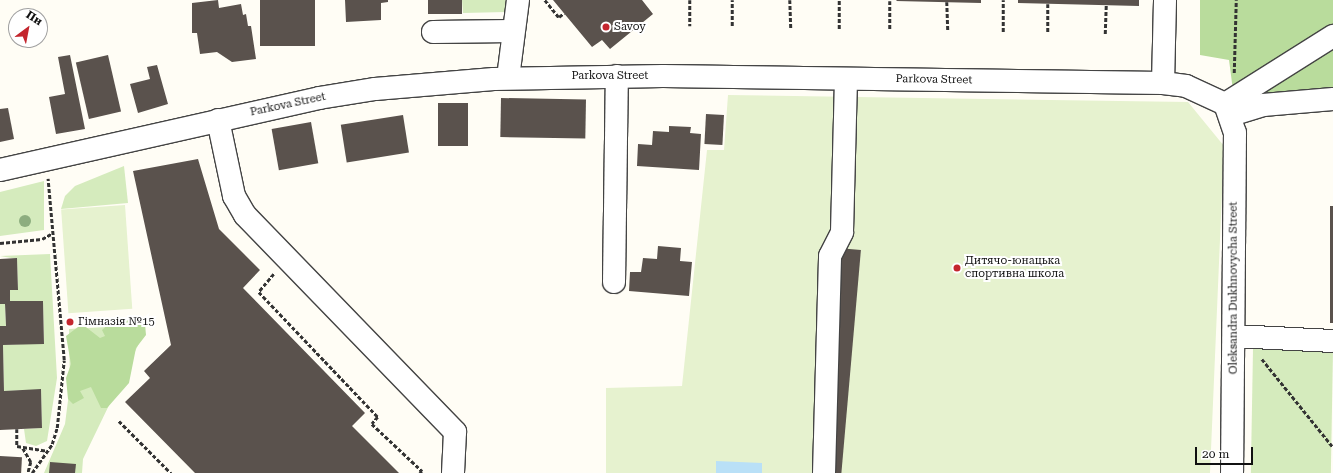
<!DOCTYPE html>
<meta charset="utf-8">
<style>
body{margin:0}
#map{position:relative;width:1333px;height:473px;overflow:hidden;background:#fffdf5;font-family:"Roboto Serif",serif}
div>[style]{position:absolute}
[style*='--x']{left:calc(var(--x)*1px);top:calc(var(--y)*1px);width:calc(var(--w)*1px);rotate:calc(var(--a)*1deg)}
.green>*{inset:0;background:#d5ebbd;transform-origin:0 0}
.forest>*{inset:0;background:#b9dc9c}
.pitch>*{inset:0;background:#e6f2cf;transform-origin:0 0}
.water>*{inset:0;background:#b9e0f7}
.building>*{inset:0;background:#5a524d;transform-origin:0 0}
.path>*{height:2.5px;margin-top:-1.25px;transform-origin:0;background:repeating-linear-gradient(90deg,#333 0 4px,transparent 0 6px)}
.roads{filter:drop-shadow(1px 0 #444) drop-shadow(-1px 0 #444) drop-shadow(0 1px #444) drop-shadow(0 -1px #444)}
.minor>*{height:22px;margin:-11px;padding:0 11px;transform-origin:11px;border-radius:11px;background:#fff}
.trees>*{width:12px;height:12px;margin:-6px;border-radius:50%;background:#8dad7f}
.dots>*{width:11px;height:11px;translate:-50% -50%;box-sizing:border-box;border:2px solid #fff;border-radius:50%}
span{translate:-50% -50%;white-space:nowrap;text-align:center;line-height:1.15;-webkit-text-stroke:4px #fff;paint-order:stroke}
.poi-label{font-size:11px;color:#111}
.left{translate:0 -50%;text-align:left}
.street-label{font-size:11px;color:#111}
.north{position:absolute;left:8px;top:8px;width:40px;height:40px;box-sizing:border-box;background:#fff;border:1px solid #a0a0a0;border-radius:50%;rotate:32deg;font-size:11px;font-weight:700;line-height:16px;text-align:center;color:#111}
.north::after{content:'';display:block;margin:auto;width:14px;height:18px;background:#c4262e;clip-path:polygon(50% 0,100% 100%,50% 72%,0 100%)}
.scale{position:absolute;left:1195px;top:447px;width:58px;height:18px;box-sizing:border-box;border:2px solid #111;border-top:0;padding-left:5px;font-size:12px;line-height:14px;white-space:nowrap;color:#111;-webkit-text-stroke:3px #fff;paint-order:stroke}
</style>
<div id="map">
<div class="green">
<i style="clip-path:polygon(462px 0,511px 0,506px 12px,463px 13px)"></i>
<i style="clip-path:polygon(124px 166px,128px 203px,61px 209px,65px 196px,75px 186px)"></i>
<i style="clip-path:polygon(44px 181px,44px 230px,0 236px,0 192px)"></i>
<i style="clip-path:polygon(50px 254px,57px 378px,47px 441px,36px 446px,26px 443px,24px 429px,42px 428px,41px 390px,4px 391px,3px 345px,44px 343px,43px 301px,10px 301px,10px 290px,18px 290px,17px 259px,0 256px)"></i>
<i style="clip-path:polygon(0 304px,5px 304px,6px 326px,0 326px)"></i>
<i style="clip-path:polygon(125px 326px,142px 337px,83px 459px,82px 473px,44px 473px,65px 424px,70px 385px,69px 329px)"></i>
<i style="left:1253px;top:349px;width:80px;height:124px;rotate:1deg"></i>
</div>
<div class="forest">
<i style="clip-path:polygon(1200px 0,1333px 0,1333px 96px,1234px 98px,1229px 60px,1200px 55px)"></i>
<i style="clip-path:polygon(134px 317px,145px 324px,146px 335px,136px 348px,129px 383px,107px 408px,101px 408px,91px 387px,80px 391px,84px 398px,73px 404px,68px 399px,66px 378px,71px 364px,66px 336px,82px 324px,100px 338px,105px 336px,102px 330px,110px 323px,117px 326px)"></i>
</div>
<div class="pitch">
<i style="clip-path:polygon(728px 95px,1188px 102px,1224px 146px,1210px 473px,606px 473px,606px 388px,682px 386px,707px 150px,724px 150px)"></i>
<i style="left:125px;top:205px;width:104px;height:64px;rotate:86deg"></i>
</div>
<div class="water">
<i style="clip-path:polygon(716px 461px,762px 463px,762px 473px,716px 473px)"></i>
</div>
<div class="building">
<i style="clip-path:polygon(218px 0,219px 8px,241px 4px,243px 15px,246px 14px,248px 26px,251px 26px,256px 59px,232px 62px,217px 52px,200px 54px,197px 33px,192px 33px,192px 3px)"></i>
<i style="left:260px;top:0;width:55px;height:46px"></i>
<i style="clip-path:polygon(345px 0,388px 0,388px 2px,381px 3px,381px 20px,346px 22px)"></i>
<i style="left:428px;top:0;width:34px;height:14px"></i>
<i style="clip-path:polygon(553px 0,642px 0,653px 14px,610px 49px,602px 40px,592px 47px)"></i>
<i style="clip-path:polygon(897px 0,981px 0,981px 3px,896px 1px)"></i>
<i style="clip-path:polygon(1018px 0,1139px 0,1139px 6px,1018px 3px)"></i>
<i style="clip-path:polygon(70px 55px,85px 129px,56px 134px,49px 97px,65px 94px,58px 57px)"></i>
<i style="left:108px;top:55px;width:58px;height:33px;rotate:77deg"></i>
<i style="clip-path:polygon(157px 65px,168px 104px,138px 113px,130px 84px,150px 79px,147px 67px)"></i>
<i style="left:501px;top:98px;width:85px;height:39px;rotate:1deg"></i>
<i style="left:438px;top:103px;width:30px;height:43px"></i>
<i style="clip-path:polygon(8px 108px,14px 139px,0 142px,0 109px)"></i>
<i style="left:706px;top:114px;width:18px;height:30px;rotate:3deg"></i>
<i style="left:403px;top:115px;width:38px;height:63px;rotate:81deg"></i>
<i style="left:311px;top:122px;width:42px;height:40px;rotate:80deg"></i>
<i style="clip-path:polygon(669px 126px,691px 127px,690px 133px,701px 134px,699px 170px,637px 166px,638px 144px,652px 145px,653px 131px,669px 132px)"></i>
<i style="clip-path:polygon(198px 159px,219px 229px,260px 270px,243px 288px,365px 413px,352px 426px,399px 473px,195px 473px,125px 402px,150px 378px,144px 371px,171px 345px,133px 171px)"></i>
<i style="left:1330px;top:206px;width:3px;height:117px"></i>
<i style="clip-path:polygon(658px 246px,681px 248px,680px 261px,692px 262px,689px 296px,629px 291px,630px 272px,641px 272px,643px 258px,657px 259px)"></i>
<i style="left:838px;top:248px;width:23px;height:225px;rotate:5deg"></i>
<i style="clip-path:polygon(17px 258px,18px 290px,10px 290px,10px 301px,43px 301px,44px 344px,3px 345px,4px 391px,41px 389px,42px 428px,0 430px,0 326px,6px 326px,5px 304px,0 304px,0 259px)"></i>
<i style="left:0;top:456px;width:22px;height:17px;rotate:3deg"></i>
<i style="clip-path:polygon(50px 462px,76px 464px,75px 473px,49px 473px)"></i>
</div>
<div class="path">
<i style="--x:545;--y:0;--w:22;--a:51"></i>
<i style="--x:559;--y:17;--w:6;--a:-39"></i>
<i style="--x:690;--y:0;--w:26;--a:90"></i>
<i style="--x:790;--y:0;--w:28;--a:88"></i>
<i style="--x:890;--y:1;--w:29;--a:90"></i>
<i style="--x:947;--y:2;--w:29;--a:88"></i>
<i style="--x:1048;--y:4;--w:29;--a:90"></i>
<i style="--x:732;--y:26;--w:26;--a:-90"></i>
<i style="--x:839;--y:29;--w:29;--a:-90"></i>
<i style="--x:1003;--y:32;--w:32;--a:-90"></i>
<i style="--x:1105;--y:34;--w:29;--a:-88"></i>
<i style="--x:1234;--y:73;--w:73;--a:-88.4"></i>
<i style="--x:0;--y:243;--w:42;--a:-5.4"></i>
<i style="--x:42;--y:239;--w:13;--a:-29"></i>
<i style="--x:274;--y:274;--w:23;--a:130"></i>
<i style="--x:259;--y:292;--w:173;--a:46.4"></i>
<i style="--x:378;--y:417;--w:9;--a:131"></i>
<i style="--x:372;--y:424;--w:69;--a:43.2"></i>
<i style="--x:422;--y:471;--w:3;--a:135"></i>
<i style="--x:1262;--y:359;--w:113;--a:51.1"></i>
<i style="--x:119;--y:421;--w:74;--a:45"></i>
<i style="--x:17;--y:429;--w:17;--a:90"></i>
<i style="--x:17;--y:446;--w:30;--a:9"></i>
<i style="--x:23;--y:448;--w:16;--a:60"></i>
<i style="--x:31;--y:462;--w:11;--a:105"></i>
<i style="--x:32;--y:473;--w:35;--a:-55"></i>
<i style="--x:52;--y:444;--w:17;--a:-73"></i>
<i style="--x:57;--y:428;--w:68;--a:-84.1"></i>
<i style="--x:64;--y:360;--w:182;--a:-95.1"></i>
</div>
<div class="roads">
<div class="minor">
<i style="--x:433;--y:32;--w:79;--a:-0.7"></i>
<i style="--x:508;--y:78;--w:79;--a:-82.7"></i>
<i style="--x:1163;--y:83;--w:83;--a:-88.6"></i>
<i style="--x:1225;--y:104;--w:128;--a:-32.2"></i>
<i style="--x:1231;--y:115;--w:34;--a:-17"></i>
<i style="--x:1263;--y:105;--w:70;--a:-4.9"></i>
<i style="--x:218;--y:120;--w:78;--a:78.1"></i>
<i style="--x:234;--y:196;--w:22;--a:60"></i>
<i style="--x:245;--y:215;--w:302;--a:45.9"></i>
<i style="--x:455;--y:432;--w:41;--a:92.8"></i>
<i style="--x:0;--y:170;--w:327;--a:-12.7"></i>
<i style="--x:319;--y:98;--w:57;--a:-9.1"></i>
<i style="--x:375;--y:89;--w:119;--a:-4.8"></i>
<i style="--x:494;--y:79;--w:169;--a:-1"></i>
<i style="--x:663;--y:76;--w:500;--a:0.8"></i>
<i style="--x:1163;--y:83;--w:23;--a:7"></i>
<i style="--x:1186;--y:86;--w:43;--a:24.8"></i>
<i style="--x:1225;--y:104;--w:31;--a:71"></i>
<i style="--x:1235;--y:133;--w:340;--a:90.5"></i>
<i style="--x:614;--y:282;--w:206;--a:-89.2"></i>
<i style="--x:1234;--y:336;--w:99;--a:2.9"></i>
<i style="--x:824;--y:473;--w:217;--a:-88.4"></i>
<i style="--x:830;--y:256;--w:27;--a:-63"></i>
<i style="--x:842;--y:232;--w:153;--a:-88.5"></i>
</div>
</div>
<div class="trees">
<i style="left:25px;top:221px"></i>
</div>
<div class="dots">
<i style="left:606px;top:27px;background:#c4262e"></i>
<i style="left:957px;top:268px;background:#c4262e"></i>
<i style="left:70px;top:322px;background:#c4262e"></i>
</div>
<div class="poi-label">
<span class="left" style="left:614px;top:27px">Savoy</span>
<span class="left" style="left:965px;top:268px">Дитячо-юнацька<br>спортивна школа</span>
<span class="left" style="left:78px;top:322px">Гімназія №15</span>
</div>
<div class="street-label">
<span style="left:610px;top:76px">Parkova Street</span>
<span style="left:934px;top:80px;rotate:1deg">Parkova Street</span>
<span style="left:288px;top:105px;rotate:-12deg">Parkova Street</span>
<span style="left:1234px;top:288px;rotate:-90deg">Oleksandra Dukhnovycha Street</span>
</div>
<div class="north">Пн</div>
<div class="scale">20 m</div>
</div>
